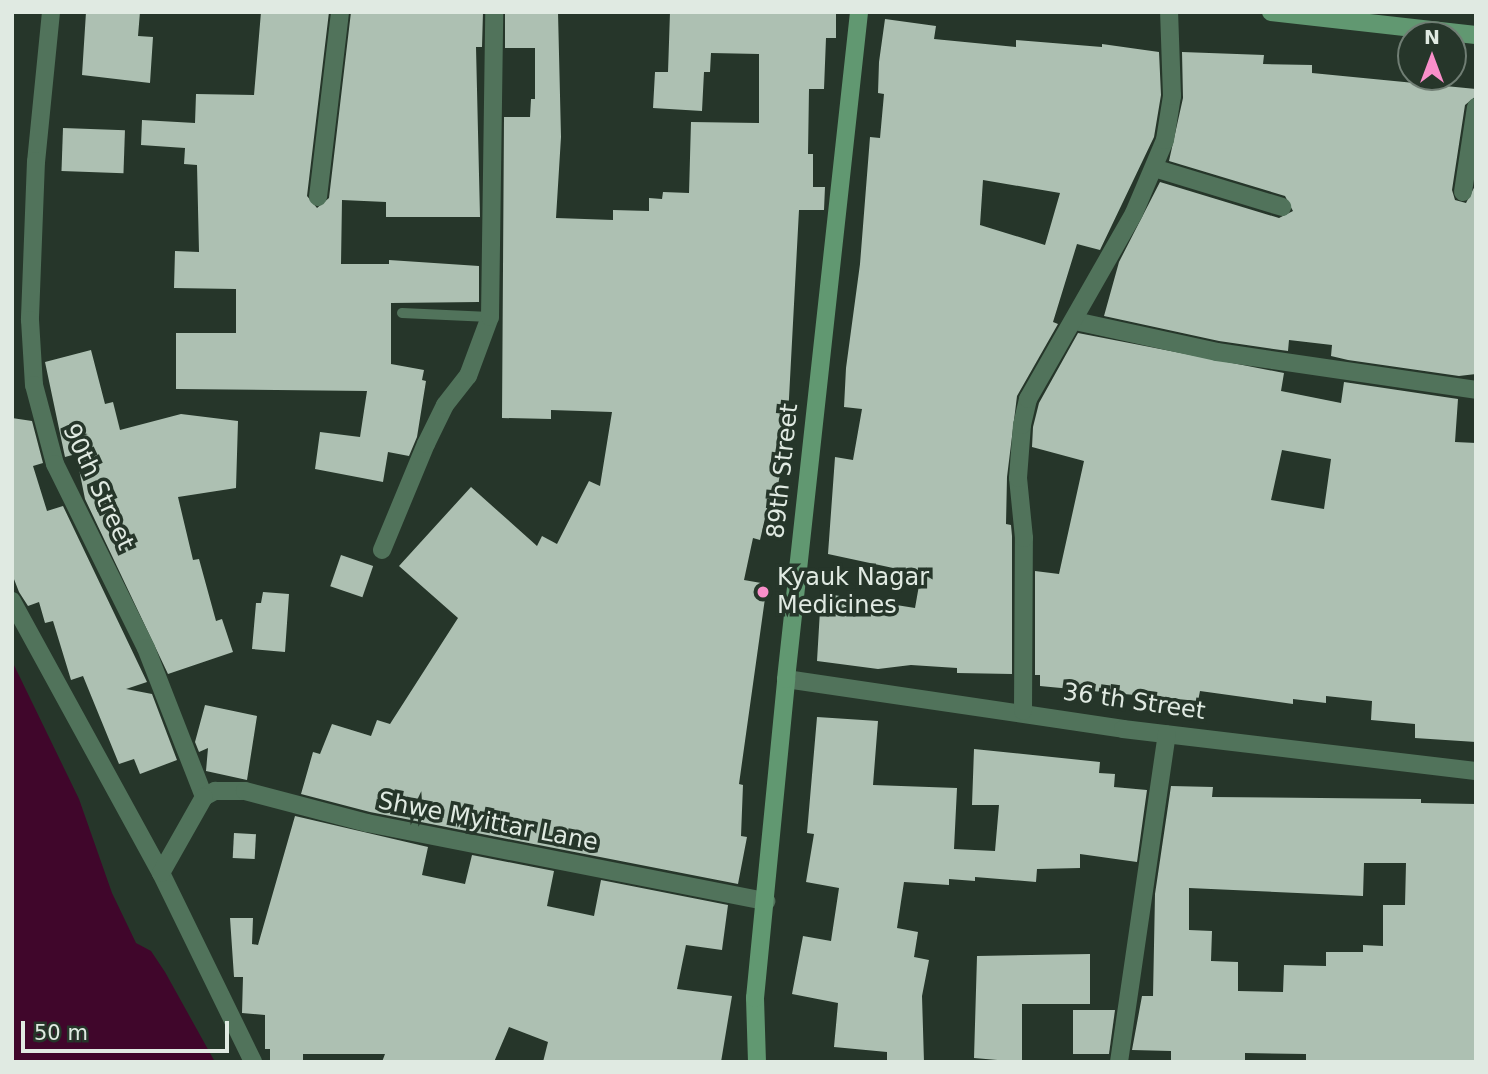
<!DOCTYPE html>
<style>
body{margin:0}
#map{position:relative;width:1488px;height:1074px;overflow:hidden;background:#26362a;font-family:"DejaVu Sans",sans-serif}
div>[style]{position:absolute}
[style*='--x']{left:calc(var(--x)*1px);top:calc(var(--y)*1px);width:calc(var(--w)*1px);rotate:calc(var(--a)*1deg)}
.water>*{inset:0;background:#40062b}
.building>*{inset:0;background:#adc0b2;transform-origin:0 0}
.lane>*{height:10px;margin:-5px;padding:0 5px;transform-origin:5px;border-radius:5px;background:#51735b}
.street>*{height:18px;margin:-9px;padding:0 9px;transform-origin:9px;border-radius:9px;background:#51735b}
.secondary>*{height:18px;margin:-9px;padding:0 9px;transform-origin:9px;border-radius:9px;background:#619871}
.dots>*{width:19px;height:19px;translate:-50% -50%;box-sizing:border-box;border:4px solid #26362a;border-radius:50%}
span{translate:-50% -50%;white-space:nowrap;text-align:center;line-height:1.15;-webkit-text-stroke:7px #26362a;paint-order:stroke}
.street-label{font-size:24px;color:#e0eae2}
.poi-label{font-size:24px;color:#e0eae2}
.left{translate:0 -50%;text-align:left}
.frame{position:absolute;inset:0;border:14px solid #e0eae2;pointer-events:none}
.north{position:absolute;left:1397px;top:21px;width:70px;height:70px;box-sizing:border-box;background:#26362a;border:2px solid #707e74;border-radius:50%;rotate:0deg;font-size:19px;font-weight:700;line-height:28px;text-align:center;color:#e0eae2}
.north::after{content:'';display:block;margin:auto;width:24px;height:32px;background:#f98fca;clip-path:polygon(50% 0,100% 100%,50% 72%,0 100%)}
.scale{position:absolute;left:21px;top:1021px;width:208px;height:32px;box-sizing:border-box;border:4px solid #e0eae2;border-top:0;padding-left:9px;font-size:21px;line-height:24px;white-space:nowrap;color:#e0eae2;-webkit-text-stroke:5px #26362a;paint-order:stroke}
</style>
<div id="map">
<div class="water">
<i style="clip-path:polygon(12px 661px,79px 799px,112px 893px,136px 943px,151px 951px,165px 972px,215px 1062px,12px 1062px)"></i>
</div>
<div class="building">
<i style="clip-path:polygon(86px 12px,140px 12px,138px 36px,153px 37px,150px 83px,82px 75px)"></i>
<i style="clip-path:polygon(261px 12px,329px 12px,307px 196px,317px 208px,329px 198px,351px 12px,483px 12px,482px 47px,476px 47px,480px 217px,386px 217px,386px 202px,342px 200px,341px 264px,389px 264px,389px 260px,479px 266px,479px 302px,391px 303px,391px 364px,424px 370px,422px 380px,426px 381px,417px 437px,409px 456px,388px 452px,383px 482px,315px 469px,320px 432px,360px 437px,367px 391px,176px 389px,176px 333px,236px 333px,236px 289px,174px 288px,175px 251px,199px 252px,197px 165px,184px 164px,185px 148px,141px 145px,142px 120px,195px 123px,196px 94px,254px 95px)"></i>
<i style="clip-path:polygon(505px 12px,558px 12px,561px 137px,556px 218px,613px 220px,613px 210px,649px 211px,649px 198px,662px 199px,663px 192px,689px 193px,691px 122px,759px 123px,759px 54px,711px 53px,710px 72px,704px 72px,702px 111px,653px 108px,655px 72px,668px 72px,670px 12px,836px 12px,836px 38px,826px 38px,824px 89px,809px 89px,808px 154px,813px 154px,813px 187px,825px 187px,824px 210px,799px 210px,787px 436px,774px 507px,768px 505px,760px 540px,753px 538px,744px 580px,767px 584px,739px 784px,743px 785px,741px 836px,747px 837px,738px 884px,370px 812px,301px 794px,313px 752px,320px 754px,332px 724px,371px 736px,377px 720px,390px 724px,458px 618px,399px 566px,471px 487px,537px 546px,542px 536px,557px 544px,589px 481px,600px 486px,612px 412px,551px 410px,551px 419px,502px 418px,504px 117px,530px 117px,531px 99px,535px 99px,535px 48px,505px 48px)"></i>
<i style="clip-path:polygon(evenodd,885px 19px,936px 26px,934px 39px,1016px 47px,1016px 40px,1102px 47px,1102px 44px,1159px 52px,1161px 95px,1154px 137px,1100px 250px,1077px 244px,1053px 322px,1058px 324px,1017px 396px,1007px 477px,1006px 524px,1011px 525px,1012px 536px,1012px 674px,957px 673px,957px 668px,911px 665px,878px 669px,817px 661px,821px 593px,915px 608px,921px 574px,828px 554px,835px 457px,853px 460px,862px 409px,844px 407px,846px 368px,860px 264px,870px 137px,880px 138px,884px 94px,878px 93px,879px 62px,885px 19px,983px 180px,1060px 193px,1045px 245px,980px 225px,983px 180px)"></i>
<i style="clip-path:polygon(1182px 52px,1264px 55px,1263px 64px,1312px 65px,1312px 73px,1476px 89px,1476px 96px,1465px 105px,1452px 190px,1455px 200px,1466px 203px,1476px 184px,1476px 374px,1459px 376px,1348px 360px,1331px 356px,1332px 345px,1289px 340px,1288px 351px,1219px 341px,1104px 316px,1119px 262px,1160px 182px,1279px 218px,1293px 211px,1285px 196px,1169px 161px,1183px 98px)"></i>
<i style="left:63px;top:128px;width:62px;height:43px;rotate:2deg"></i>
<i style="clip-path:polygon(evenodd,1078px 333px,1284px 373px,1281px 391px,1341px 403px,1344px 382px,1458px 399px,1455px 442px,1476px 443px,1476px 742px,1415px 738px,1415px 724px,1371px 720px,1372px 701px,1326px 696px,1326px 703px,1293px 699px,1293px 704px,1200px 691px,1198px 701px,1040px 686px,1040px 675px,1035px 675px,1035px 571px,1059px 574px,1084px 461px,1032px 447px,1033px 427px,1039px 403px,1078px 333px,1282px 450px,1331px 459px,1324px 509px,1271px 500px,1282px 450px)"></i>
<i style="clip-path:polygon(91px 350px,105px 404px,113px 402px,120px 430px,181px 414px,238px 421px,236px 488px,178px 497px,193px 560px,199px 559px,216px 621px,222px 619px,233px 652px,168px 674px,85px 499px,76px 454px,65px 457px,45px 362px)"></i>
<i style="clip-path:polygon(12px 418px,32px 421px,43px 463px,33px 466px,47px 511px,63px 506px,147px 682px,126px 689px,152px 694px,177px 760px,140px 774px,134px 759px,119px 764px,83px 676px,71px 680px,53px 621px,45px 623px,39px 602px,28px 606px,19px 592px,12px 574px)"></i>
<i style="left:341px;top:555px;width:34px;height:33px;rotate:19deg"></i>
<i style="clip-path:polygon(263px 592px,289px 594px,285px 652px,252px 649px,256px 603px,261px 603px)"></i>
<i style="clip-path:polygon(205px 705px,257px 716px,247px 780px,206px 771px,208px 748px,199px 752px,195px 742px)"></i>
<i style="clip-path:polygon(817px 717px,878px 721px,873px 785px,957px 788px,954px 849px,995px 851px,999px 805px,972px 805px,974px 749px,1100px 762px,1099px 773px,1115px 774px,1114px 787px,1147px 790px,1137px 862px,1080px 854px,1080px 868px,1037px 869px,1036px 882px,975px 877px,975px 881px,949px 879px,949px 885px,904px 882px,897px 928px,918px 932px,914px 957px,929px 960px,922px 996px,924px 1062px,887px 1062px,887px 1052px,834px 1047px,838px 1003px,792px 994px,803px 936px,831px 941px,839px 888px,806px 882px,814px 834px,807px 833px)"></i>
<i style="clip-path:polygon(evenodd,1171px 786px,1213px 787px,1212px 797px,1421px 799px,1421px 803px,1476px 804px,1476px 1062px,1306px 1062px,1306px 1054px,1245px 1053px,1245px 1062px,1171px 1062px,1171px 1051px,1132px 1050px,1142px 996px,1153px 996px,1155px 894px,1171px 786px,1364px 863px,1406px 863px,1405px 905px,1383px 905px,1383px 946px,1363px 945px,1363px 952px,1326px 952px,1326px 966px,1284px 965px,1283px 992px,1238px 991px,1238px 962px,1211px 961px,1212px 931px,1189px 930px,1189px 888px,1363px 896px,1364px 863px)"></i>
<i style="clip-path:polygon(295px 816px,428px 847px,422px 875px,465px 884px,472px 855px,554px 871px,547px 906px,594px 916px,601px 880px,728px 905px,722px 950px,686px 945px,677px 989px,732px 996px,721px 1062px,543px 1062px,548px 1042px,509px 1027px,494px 1062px,382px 1062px,385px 1054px,303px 1054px,303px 1062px,270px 1062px,270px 1049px,265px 1049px,265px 1015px,242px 1013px,243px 977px,234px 977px,230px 918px,253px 918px,252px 944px,258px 945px)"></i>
<i style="left:234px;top:833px;width:22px;height:25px;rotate:3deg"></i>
<i style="clip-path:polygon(1090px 954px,1090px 1004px,1022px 1004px,1022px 1062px,974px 1058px,977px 956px)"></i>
<i style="clip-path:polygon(1073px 1010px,1115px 1010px,1109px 1054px,1073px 1054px)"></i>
</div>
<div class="lane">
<i style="--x:402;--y:313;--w:88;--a:2.6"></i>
</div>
<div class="street">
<i style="--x:51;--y:12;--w:150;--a:95.7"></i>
<i style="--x:36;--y:161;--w:159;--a:92.2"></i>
<i style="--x:30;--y:320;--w:65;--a:86.5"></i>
<i style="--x:34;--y:385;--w:82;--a:75.1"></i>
<i style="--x:55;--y:464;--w:205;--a:63.7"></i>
<i style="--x:146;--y:648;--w:160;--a:68.7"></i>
<i style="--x:1154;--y:168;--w:134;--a:16.9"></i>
<i style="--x:1463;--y:192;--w:86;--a:-81.3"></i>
<i style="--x:318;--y:197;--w:186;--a:-83.2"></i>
<i style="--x:1075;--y:321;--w:145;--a:12.3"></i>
<i style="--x:1217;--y:352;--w:262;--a:8.3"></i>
<i style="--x:382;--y:550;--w:115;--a:-67.5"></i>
<i style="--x:426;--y:444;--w:43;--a:-64"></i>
<i style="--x:445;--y:405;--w:37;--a:-52"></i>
<i style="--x:468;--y:376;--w:63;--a:-69.6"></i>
<i style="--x:490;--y:317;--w:305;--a:-89.2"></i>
<i style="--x:12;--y:601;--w:310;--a:61.3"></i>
<i style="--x:161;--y:873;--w:210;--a:64"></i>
<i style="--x:786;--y:679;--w:341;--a:8.4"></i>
<i style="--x:1123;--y:729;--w:355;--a:6.8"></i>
<i style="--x:1023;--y:711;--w:173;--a:-89.7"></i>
<i style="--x:1024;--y:538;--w:60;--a:-95.7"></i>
<i style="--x:1018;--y:478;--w:53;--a:-85.7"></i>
<i style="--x:1022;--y:425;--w:27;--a:-77"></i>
<i style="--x:1028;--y:399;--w:214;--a:-60.3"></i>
<i style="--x:1134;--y:213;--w:79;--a:-67"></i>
<i style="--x:1165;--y:140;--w:45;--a:-81"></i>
<i style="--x:1172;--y:96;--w:84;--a:-92"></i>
<i style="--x:204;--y:797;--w:13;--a:-29"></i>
<i style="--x:215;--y:791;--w:30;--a:0"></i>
<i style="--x:245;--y:791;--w:126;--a:14.7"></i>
<i style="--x:367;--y:823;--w:407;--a:11.1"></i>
<i style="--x:161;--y:873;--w:87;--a:-60.5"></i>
<i style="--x:1119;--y:1062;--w:331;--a:-81.7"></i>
</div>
<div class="secondary">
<i style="--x:1271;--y:12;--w:206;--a:6.4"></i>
<i style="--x:757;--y:1062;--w:64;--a:-91.8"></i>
<i style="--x:755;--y:998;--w:321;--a:-84.4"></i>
<i style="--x:786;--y:679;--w:671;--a:-83.75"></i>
</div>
<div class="dots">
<i style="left:763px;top:592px;background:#f98fca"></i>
</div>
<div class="street-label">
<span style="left:783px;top:471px;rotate:-84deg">89th Street</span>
<span style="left:98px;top:487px;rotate:65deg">90th Street</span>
<span style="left:1134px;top:702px;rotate:8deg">36 th Street</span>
<span style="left:488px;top:822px;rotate:11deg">Shwe Myittar Lane</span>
</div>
<div class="poi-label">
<span class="left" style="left:777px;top:592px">Kyauk Nagar<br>Medicines</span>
</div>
<div class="frame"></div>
<div class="north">N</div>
<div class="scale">50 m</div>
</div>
